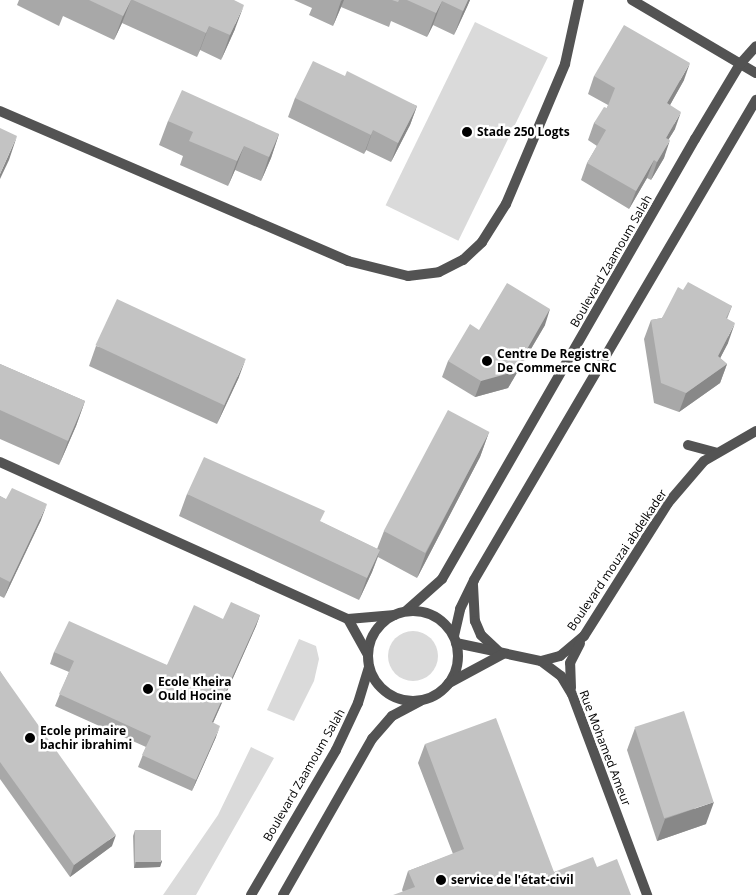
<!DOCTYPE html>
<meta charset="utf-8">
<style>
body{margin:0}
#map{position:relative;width:756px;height:895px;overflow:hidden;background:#fff;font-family:"Open Sans",sans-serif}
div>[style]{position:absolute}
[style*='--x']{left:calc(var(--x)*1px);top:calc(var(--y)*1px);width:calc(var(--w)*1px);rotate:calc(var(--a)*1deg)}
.green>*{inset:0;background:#dadada;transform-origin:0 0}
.round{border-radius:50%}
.service>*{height:10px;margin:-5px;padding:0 5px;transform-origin:5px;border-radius:5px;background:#535353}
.minor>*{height:10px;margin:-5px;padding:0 5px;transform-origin:5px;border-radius:5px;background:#535353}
.minor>.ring{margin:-5px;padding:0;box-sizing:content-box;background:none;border:10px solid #535353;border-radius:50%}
.wall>*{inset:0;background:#a8a8a8}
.shaded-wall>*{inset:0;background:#888}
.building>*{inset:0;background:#c3c3c3;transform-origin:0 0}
.dots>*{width:14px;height:14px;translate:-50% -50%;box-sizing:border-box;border:2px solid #fff;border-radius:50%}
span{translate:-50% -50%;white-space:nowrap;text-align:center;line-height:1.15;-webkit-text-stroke:5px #fff;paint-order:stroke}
.poi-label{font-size:12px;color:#000;font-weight:700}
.left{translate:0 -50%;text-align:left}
.street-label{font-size:12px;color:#000}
</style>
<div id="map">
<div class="green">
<i style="left:475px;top:22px;width:81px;height:204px;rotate:26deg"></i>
<i class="round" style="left:388px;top:631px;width:50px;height:50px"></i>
<i style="clip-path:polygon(299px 639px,316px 646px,319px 659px,314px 681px,294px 721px,267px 710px)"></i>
<i style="clip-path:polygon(251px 747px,274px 758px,196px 895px,163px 895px,218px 815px)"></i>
</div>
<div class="service">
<i style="--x:688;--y:445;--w:28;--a:15"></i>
</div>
<div class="minor">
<i style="--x:632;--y:0;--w:144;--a:30.5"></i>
<i style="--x:0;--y:111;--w:379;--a:23.3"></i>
<i style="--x:348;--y:261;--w:62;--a:14"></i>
<i style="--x:408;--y:276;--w:31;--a:-7"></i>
<i style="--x:439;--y:272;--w:27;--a:-27"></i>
<i style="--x:463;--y:260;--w:26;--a:-43"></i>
<i style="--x:482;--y:242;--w:45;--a:-57.7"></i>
<i style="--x:506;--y:204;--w:152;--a:-67.1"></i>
<i style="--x:565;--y:64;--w:66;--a:-77.7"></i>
<i style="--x:0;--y:462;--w:382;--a:24.3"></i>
<i style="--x:348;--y:619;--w:47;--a:-4.9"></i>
<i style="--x:473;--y:585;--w:36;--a:87"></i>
<i style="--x:475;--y:621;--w:15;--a:67"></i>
<i style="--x:481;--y:635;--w:23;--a:43"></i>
<i style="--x:406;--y:611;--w:48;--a:-41.6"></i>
<i style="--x:442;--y:579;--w:508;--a:-60.1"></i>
<i style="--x:695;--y:139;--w:87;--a:-59"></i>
<i style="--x:740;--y:64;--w:24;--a:-48"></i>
<i class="ring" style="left:368px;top:611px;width:80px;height:80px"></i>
<i style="--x:348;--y:619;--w:41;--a:60.9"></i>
<i style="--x:454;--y:636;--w:28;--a:-77"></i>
<i style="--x:460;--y:609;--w:32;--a:-64"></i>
<i style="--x:474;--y:580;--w:557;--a:-59.57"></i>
<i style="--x:456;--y:643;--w:87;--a:12"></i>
<i style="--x:541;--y:661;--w:25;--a:37"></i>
<i style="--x:561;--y:676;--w:21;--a:59"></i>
<i style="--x:572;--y:694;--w:215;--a:69.5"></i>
<i style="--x:541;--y:661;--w:20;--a:-15"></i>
<i style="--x:560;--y:656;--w:31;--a:-40"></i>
<i style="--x:584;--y:636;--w:157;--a:-57.7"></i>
<i style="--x:668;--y:503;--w:55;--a:-49.4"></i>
<i style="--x:704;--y:461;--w:60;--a:-30"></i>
<i style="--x:449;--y:683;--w:61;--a:-28.2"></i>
<i style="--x:571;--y:688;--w:25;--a:-92"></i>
<i style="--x:570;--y:663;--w:22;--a:-63"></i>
<i style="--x:251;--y:895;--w:168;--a:-59.6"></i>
<i style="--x:336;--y:750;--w:52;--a:-64.9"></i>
<i style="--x:358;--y:703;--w:38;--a:-73"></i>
<i style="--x:283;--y:895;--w:180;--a:-60.3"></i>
<i style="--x:372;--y:739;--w:30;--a:-49"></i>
<i style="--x:392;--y:716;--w:32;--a:-28"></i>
</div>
<div class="wall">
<i style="clip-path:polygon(19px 0,234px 0,235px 29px,221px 60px,200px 50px,197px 57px,122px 23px,114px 40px,63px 16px,59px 26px,17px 5px)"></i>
<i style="clip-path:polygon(294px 0,470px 0,454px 35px,433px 25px,427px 37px,391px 21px,389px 27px,341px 7px,333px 26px,309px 15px,312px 8px)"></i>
<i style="clip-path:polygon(345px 76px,417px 106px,410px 125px,391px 162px,366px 150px,364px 154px,288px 117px,295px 98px)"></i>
<i style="clip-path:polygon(594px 76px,684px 80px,670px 105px,675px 129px,668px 140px,664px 158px,651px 180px,647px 178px,629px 209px,581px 180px,587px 163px,597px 146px,588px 140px,594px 123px,607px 108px,608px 105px,588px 94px)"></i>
<i style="clip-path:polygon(168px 121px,279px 134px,271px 158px,261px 181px,235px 170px,228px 186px,180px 165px,183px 156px,159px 145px)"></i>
<i style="clip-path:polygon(683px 290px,732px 306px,727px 319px,728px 343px,720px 358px,727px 364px,720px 383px,679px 412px,654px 403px,644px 339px,651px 320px,662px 318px)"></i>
<i style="clip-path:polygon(545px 325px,508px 388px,475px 397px,442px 377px,448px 361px,479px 330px)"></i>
<i style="clip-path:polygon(96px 346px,239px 377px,217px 424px,89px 366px)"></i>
<i style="clip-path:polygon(0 364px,85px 401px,76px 426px,59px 465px,0 439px)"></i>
<i style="clip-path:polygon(489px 432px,480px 457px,417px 578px,378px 557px,372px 572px,359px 600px,179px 516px,187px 494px,321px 522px,377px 549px,384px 531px)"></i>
<i style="clip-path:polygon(0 496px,41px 520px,4px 598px,0 596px)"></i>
<i style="clip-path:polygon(260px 615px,256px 626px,213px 723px,216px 737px,192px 791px,138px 767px,146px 747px,55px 706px,69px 672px,50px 664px,54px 652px,167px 665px,223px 619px)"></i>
<i style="clip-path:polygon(0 671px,112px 846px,70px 877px,0 779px)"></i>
<i style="clip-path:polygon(635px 728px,706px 824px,657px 841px,627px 750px)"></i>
<i style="clip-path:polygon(425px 744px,554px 872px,597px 867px,403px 892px,402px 890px,408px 871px,453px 854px,418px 763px)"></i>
<i style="clip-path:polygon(135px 830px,162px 861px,160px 867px,134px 868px,133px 836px)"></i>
</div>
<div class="shaded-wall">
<i style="clip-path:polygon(131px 0,122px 23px,114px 40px,123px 16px)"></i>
<i style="clip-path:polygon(342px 0,344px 0,333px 26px,341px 1px)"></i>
<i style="clip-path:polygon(468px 0,470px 0,467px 7px,454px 35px,463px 11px)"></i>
<i style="clip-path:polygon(442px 1px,433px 25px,427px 37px,436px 13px)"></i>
<i style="clip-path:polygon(244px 5px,235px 29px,221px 60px,230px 35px)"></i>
<i style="clip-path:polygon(209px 26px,200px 50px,197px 57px,206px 33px)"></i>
<i style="clip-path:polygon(690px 63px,684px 80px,661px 121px,667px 103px)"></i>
<i style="clip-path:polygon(417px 106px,410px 125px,391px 162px,398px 143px)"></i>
<i style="clip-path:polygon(681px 112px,675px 129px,659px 155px,666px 138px)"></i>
<i style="clip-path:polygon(373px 130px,366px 150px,364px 154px,371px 135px)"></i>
<i style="clip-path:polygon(279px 134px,271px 158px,261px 181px,269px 157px)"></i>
<i style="clip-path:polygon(17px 136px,9px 160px,0 179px,0 174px)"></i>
<i style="clip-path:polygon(670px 140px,664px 158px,651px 180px,657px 162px)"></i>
<i style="clip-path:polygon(244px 146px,235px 170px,228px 186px,237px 161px)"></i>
<i style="clip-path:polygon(654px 160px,647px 178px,629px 209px,636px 191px)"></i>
<i style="clip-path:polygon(550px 309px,545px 325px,508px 388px,475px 397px,481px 381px)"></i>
<i style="clip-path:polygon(735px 323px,728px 343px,711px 376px,718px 356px)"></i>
<i style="clip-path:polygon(246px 358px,239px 377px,217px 424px,225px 404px)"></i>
<i style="clip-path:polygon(727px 364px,720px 383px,679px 412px,686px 393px)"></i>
<i style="clip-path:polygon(85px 401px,76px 426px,59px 465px,68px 441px)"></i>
<i style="clip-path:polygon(489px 432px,480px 457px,417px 578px,426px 553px)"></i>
<i style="clip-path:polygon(47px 504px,41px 520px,4px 598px,10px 582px)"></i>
<i style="clip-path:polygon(380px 550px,372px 572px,359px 600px,367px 578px)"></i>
<i style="clip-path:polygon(260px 615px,256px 626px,208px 734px,212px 722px)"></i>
<i style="clip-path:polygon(220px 726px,216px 737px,192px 791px,196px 780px)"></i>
<i style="clip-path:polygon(714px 802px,706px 824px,657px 841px,665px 819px)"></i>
<i style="clip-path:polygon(116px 835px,112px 846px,70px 877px,74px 865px)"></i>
<i style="clip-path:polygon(162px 861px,160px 867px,134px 868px,136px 862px)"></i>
</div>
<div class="building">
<i style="clip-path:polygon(89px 0,131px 0,123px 16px)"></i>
<i style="clip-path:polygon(133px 0,234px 0,244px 5px,230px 35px,209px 26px,206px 33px)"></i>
<i style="clip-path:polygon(392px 0,399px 0,398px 2px)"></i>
<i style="clip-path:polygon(407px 0,468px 0,463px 11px,442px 1px,436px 13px)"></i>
<i style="clip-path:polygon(624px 25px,690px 63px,667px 103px,681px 112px,666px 138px,670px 140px,657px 162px,654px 160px,636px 191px,587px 163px,606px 130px,594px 123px,604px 107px,607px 108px,615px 88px,594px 76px)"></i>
<i style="clip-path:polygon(313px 61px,345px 76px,347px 71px,417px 106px,398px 143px,373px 130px,371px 135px,295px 98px)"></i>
<i style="clip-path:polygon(182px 90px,279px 134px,269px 157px,244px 146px,237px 161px,189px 141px,193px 132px,168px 121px)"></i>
<i style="clip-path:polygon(0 128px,17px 136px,0 174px)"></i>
<i style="clip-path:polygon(688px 282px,732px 306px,726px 318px,735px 323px,718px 356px,727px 364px,686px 393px,661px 383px,651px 320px,662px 318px,678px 287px,683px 290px)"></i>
<i style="clip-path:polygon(507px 283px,550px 309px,514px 372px,481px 381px,448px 361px,470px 324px,479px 330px)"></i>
<i style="left:117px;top:299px;width:142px;height:51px;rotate:25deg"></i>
<i style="clip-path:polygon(0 364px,85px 401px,68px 441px,0 410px)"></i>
<i style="left:448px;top:410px;width:47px;height:137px;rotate:28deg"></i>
<i style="clip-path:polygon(204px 457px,325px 511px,320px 521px,380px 550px,367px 578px,187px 494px)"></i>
<i style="clip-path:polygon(12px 488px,47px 504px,10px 582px,0 577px,0 496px,6px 499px)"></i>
<i style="clip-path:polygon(231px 602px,260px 615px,212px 722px,220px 726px,196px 780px,142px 755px,151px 736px,59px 694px,74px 661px,54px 652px,69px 621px,167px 665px,194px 605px,223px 619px)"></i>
<i style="clip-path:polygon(0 671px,116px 835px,74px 865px,0 762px)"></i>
<i style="left:684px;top:711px;width:96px;height:52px;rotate:72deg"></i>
<i style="clip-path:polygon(496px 718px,554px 872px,593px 857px,597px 867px,617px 859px,631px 895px,393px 895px,415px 887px,408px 871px,464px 849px,425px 744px)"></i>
<i style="left:135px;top:830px;width:26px;height:32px"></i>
</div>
<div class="dots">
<i style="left:467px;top:132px;background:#000"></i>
<i style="left:487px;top:361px;background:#000"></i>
<i style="left:148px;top:689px;background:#000"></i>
<i style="left:30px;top:738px;background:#000"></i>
<i style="left:441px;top:880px;background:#000"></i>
</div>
<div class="poi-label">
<span class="left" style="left:477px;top:132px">Stade 250 Logts</span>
<span class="left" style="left:497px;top:361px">Centre De Registre<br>De Commerce CNRC</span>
<span class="left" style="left:158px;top:689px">Ecole Kheira<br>Ould Hocine</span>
<span class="left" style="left:40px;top:738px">Ecole primaire<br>bachir ibrahimi</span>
<span class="left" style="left:451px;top:880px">service de l'état-civil</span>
</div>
<div class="street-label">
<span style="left:611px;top:261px;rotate:-60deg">Boulevard Zaamoum Salah</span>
<span style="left:617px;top:560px;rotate:-56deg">Boulevard mouzai abdelkader</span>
<span style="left:605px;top:748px;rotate:69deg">Rue Mohamed Ameur</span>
<span style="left:304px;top:775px;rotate:-60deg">Boulevard Zaamoum Salah</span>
</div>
</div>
